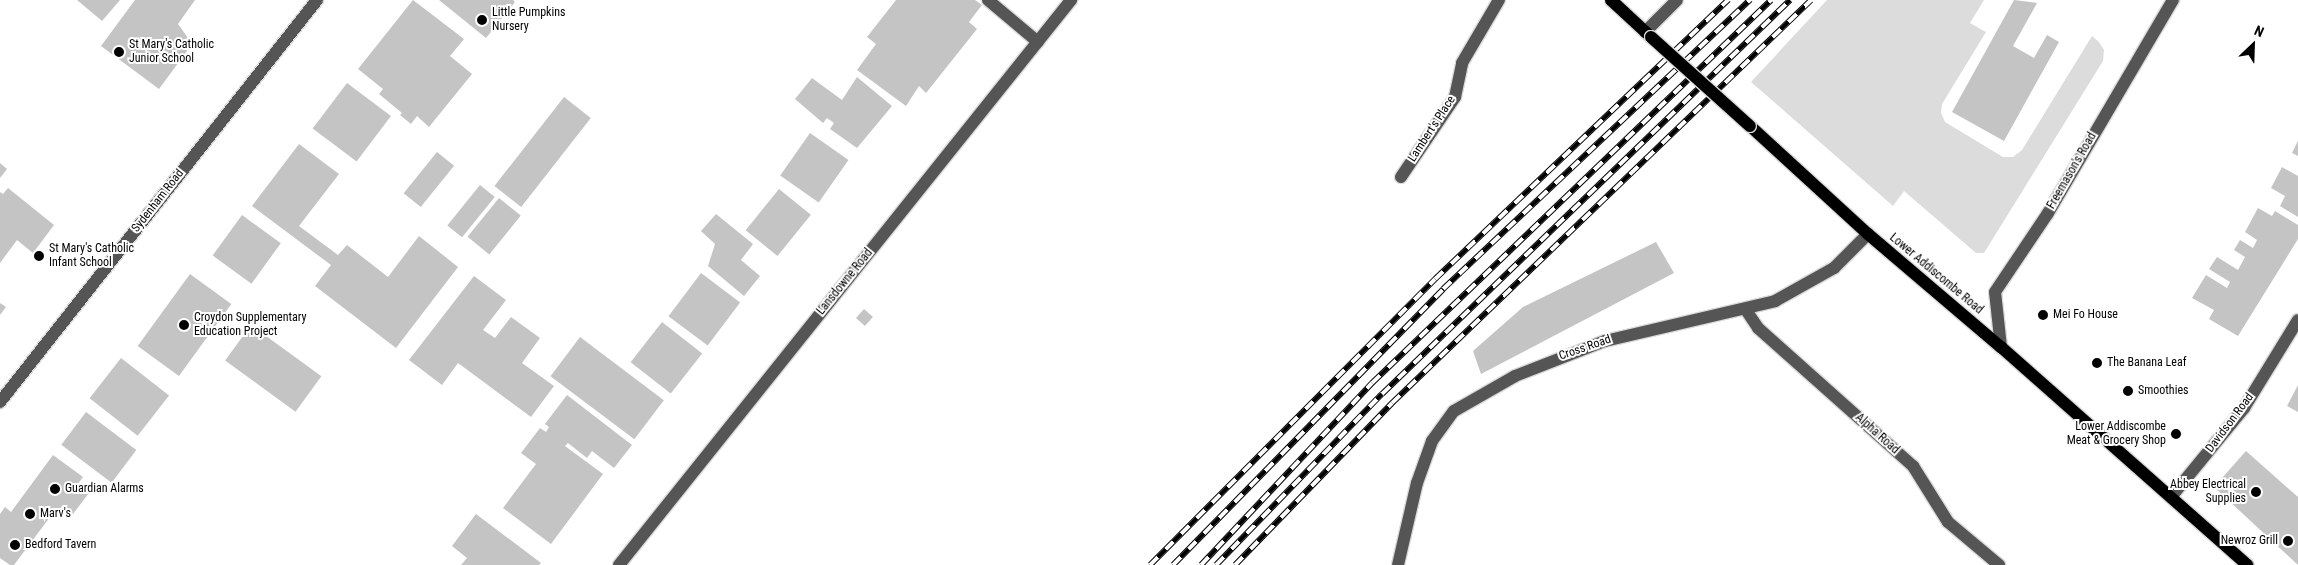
<!DOCTYPE html>
<style>
body{margin:0}
#map{position:relative;width:2298px;height:565px;overflow:hidden;background:#fff;font-family:"Roboto Condensed",sans-serif}
div>[style]{position:absolute}
[style*='--x']{left:calc(var(--x)*1px);top:calc(var(--y)*1px);width:calc(var(--w)*1px);rotate:calc(var(--a)*1deg)}
.green>*{inset:0;background:#dcdcdc}
.building>*{inset:0;background:#c4c4c4;transform-origin:0 0}
.roads{filter:drop-shadow(1px 0 #dbdbdb) drop-shadow(-1px 0 #dbdbdb) drop-shadow(0 1px #dbdbdb) drop-shadow(0 -1px #dbdbdb)}
.minor>*{height:12px;margin:-6px;padding:0 6px;transform-origin:6px;border-radius:6px;background:#555}
.major>*{height:12px;margin:-6px;padding:0 6px;transform-origin:6px;border-radius:6px;background:#000}
.rail>*{height:5.5px;margin-top:-2.75px;transform-origin:0;background:repeating-linear-gradient(90deg,#fff 0 11px,#000 0 22px);box-sizing:border-box;border-block:1px solid #000}
.bridges{filter:drop-shadow(1px 0 #dbdbdb) drop-shadow(-1px 0 #dbdbdb) drop-shadow(0 1px #dbdbdb) drop-shadow(0 -1px #dbdbdb)}
.major-bridge>*{height:12px;margin:-6px;padding:0 6px;transform-origin:6px;border-radius:6px;background:#000}
.dots>*{width:14px;height:14px;translate:-50% -50%;box-sizing:border-box;border:2px solid #fff;border-radius:50%}
span{translate:-50% -50%;white-space:nowrap;text-align:center;line-height:1.15;-webkit-text-stroke:4px #fff;paint-order:stroke}
.poi-label{font-size:12px;color:#000}
.left{translate:0 -50%;text-align:left}
.right{translate:-100% -50%;text-align:right}
.street-label{font-size:12px;color:#000}
.north{position:absolute;left:2228px;top:20px;width:50px;height:50px;-webkit-text-stroke:4px #fff;paint-order:stroke;rotate:24deg;font-size:14px;font-weight:700;line-height:20px;text-align:center;color:#000}
.north::after{content:'';display:block;margin:auto;width:18px;height:22px;background:#000;clip-path:polygon(50% 0,100% 100%,50% 72%,0 100%)}
</style>
<div id="map">
<div class="green">
<i style="clip-path:polygon(1827px 0,1984px 0,1970px 23px,1986px 32px,1942px 104px,1941px 113px,1945px 122px,2003px 157px,2013px 157px,2022px 150px,2092px 36px,2099px 42px,2104px 50px,2103px 61px,1984px 253px,1976px 253px,1904px 191px,1893px 206px,1751px 82px)"></i>
</div>
<div class="building">
<i style="clip-path:polygon(77px 0,120px 0,102px 21px)"></i>
<i style="clip-path:polygon(135px 0,195px 0,178px 24px,188px 38px,187px 51px,159px 89px,101px 46px)"></i>
<i style="clip-path:polygon(413px 0,464px 39px,450px 56px,472px 74px,429px 127px,417px 116px,411px 124px,400px 115px,402px 113px,379px 94px,383px 89px,358px 69px)"></i>
<i style="clip-path:polygon(439px 0,513px 0,515px 2px,486px 38px)"></i>
<i style="clip-path:polygon(896px 0,975px 0,982px 5px,969px 22px,977px 29px,926px 93px,919px 86px,906px 106px,857px 70px,876px 44px,867px 37px)"></i>
<i style="clip-path:polygon(2014px 0,2037px 3px,2013px 46px,2034px 58px,2047px 35px,2059px 42px,2004px 141px,1952px 112px)"></i>
<i style="clip-path:polygon(857px 77px,892px 106px,857px 148px,830px 129px,834px 123px,827px 118px,823px 123px,795px 99px,812px 78px,842px 100px)"></i>
<i style="left:347px;top:83px;width:55px;height:57px;rotate:37deg"></i>
<i style="left:564px;top:97px;width:34px;height:113px;rotate:38deg"></i>
<i style="left:810px;top:133px;width:47px;height:52px;rotate:35deg"></i>
<i style="clip-path:polygon(2298px 141px,2298px 156px,2292px 153px)"></i>
<i style="clip-path:polygon(299px 144px,339px 174px,299px 226px,338px 255px,347px 245px,388px 277px,419px 236px,458px 267px,396px 348px,315px 286px,331px 265px,252px 206px)"></i>
<i style="left:437px;top:152px;width:22px;height:53px;rotate:39deg"></i>
<i style="clip-path:polygon(0 163px,7px 169px,0 178px)"></i>
<i style="clip-path:polygon(2282px 167px,2298px 176px,2298px 217px,2280px 206px,2285px 196px,2271px 188px)"></i>
<i style="left:480px;top:185px;width:19px;height:52px;rotate:39deg"></i>
<i style="clip-path:polygon(8px 188px,54px 225px,33px 253px,17px 240px,0 263px,0 192px,3px 194px)"></i>
<i style="left:779px;top:189px;width:41px;height:53px;rotate:39deg"></i>
<i style="left:499px;top:198px;width:28px;height:50px;rotate:39deg"></i>
<i style="clip-path:polygon(2258px 208px,2272px 216px,2275px 211px,2298px 225px,2298px 239px,2238px 336px,2209px 319px,2214px 310px,2192px 298px,2206px 275px,2227px 288px,2230px 282px,2209px 269px,2217px 257px,2238px 270px,2245px 257px,2234px 250px,2240px 240px,2253px 248px,2257px 240px,2245px 232px)"></i>
<i style="clip-path:polygon(716px 214px,753px 244px,741px 260px,760px 276px,744px 296px,708px 266px,715px 244px,701px 231px)"></i>
<i style="left:242px;top:215px;width:48px;height:50px;rotate:36deg"></i>
<i style="clip-path:polygon(1656px 242px,1674px 273px,1481px 374px,1473px 351px,1523px 307px)"></i>
<i style="left:701px;top:273px;width:49px;height:54px;rotate:37deg"></i>
<i style="left:190px;top:274px;width:51px;height:89px;rotate:36deg"></i>
<i style="clip-path:polygon(474px 276px,506px 300px,483px 330px,495px 338px,511px 317px,540px 338px,522px 363px,554px 386px,531px 417px,458px 363px,442px 385px,409px 360px)"></i>
<i style="clip-path:polygon(0 303px,6px 307px,0 315px)"></i>
<i style="left:864px;top:309px;width:12px;height:12px;rotate:42deg"></i>
<i style="left:662px;top:322px;width:51px;height:51px;rotate:38deg"></i>
<i style="left:251px;top:325px;width:87px;height:44px;rotate:36deg"></i>
<i style="left:580px;top:337px;width:105px;height:49px;rotate:37deg"></i>
<i style="left:121px;top:358px;width:61px;height:51px;rotate:38deg"></i>
<i style="clip-path:polygon(2298px 385px,2298px 412px,2287px 406px)"></i>
<i style="clip-path:polygon(567px 395px,632px 445px,614px 468px,592px 451px,587px 458px,568px 443px,565px 446px,603px 474px,551px 544px,503px 508px,536px 464px,521px 453px,540px 428px,546px 432px,549px 427px,545px 424px)"></i>
<i style="left:86px;top:412px;width:63px;height:41px;rotate:37deg"></i>
<i style="clip-path:polygon(2246px 451px,2298px 497px,2298px 565px,2214px 487px)"></i>
<i style="clip-path:polygon(53px 455px,83px 477px,77px 485px,89px 493px,73px 514px,62px 506px,53px 519px,50px 517px,14px 565px,10px 565px,0 558px,0 514px,5px 507px,11px 512px)"></i>
<i style="clip-path:polygon(476px 514px,541px 563px,539px 565px,461px 565px,467px 558px,452px 546px)"></i>
</div>
<div class="roads">
<div class="minor">
<i style="--x:988;--y:0;--w:65;--a:40"></i>
<i style="--x:1645;--y:32;--w:45;--a:-45"></i>
<i style="--x:1401;--y:177;--w:97;--a:-56"></i>
<i style="--x:1455;--y:97;--w:35;--a:-78"></i>
<i style="--x:1462;--y:63;--w:73;--a:-59.6"></i>
<i style="--x:1746;--y:310;--w:22;--a:56"></i>
<i style="--x:1758;--y:328;--w:208;--a:41.7"></i>
<i style="--x:1913;--y:466;--w:66;--a:58"></i>
<i style="--x:1948;--y:522;--w:67;--a:40.1"></i>
<i style="--x:2001;--y:347;--w:55;--a:-96.2"></i>
<i style="--x:1995;--y:292;--w:95;--a:-56.1"></i>
<i style="--x:2048;--y:213;--w:247;--a:-59.6"></i>
<i style="--x:0;--y:402;--w:512;--a:-51.74"></i>
<i style="--x:2171;--y:497;--w:115;--a:-50.6"></i>
<i style="--x:2244;--y:408;--w:103;--a:-58.5"></i>
<i style="--x:619;--y:565;--w:724;--a:-51.34"></i>
<i style="--x:1398;--y:565;--w:84;--a:-77"></i>
<i style="--x:1417;--y:483;--w:45;--a:-70.3"></i>
<i style="--x:1432;--y:441;--w:37;--a:-54"></i>
<i style="--x:1454;--y:411;--w:70;--a:-29.8"></i>
<i style="--x:1515;--y:376;--w:97;--a:-21.3"></i>
<i style="--x:1605;--y:341;--w:175;--a:-13.2"></i>
<i style="--x:1775;--y:301;--w:68;--a:-29.2"></i>
<i style="--x:1834;--y:268;--w:48;--a:-45"></i>
</div>
<div class="major">
<i style="--x:1611;--y:0;--w:54;--a:42.8"></i>
<i style="--x:1750;--y:126;--w:160;--a:42.5"></i>
<i style="--x:1868;--y:234;--w:175;--a:40.4"></i>
<i style="--x:2001;--y:347;--w:329;--a:41.5"></i>
</div>
</div>
<div class="rail">
<i style="--x:1150;--y:565;--w:404;--a:-45.1"></i>
<i style="--x:1435;--y:279;--w:405;--a:-43.6"></i>
<i style="--x:1173;--y:565;--w:386;--a:-45.6"></i>
<i style="--x:1443;--y:289;--w:422;--a:-43.3"></i>
<i style="--x:1201;--y:565;--w:250;--a:-46.8"></i>
<i style="--x:1372;--y:383;--w:553;--a:-43.83"></i>
<i style="--x:1216;--y:565;--w:238;--a:-45.9"></i>
<i style="--x:1382;--y:394;--w:567;--a:-44"></i>
<i style="--x:1235;--y:565;--w:226;--a:-45.9"></i>
<i style="--x:1392;--y:403;--w:581;--a:-43.88"></i>
</div>
<div class="bridges">
<div class="major-bridge">
<i style="--x:1651;--y:37;--w:133;--a:42"></i>
</div>
</div>
<div class="dots">
<i style="left:482px;top:20px;background:#000"></i>
<i style="left:119px;top:52px;background:#000"></i>
<i style="left:39px;top:256px;background:#000"></i>
<i style="left:2043px;top:315px;background:#000"></i>
<i style="left:184px;top:325px;background:#000"></i>
<i style="left:2097px;top:363px;background:#000"></i>
<i style="left:2128px;top:391px;background:#000"></i>
<i style="left:2176px;top:434px;background:#000"></i>
<i style="left:55px;top:489px;background:#000"></i>
<i style="left:2256px;top:492px;background:#000"></i>
<i style="left:30px;top:514px;background:#000"></i>
<i style="left:2288px;top:541px;background:#000"></i>
<i style="left:15px;top:545px;background:#000"></i>
</div>
<div class="poi-label">
<span class="left" style="left:492px;top:20px">Little Pumpkins<br>Nursery</span>
<span class="left" style="left:129px;top:52px">St Mary's Catholic<br>Junior School</span>
<span class="left" style="left:49px;top:256px">St Mary's Catholic<br>Infant School</span>
<span class="left" style="left:2053px;top:315px">Mei Fo House</span>
<span class="left" style="left:194px;top:325px">Croydon Supplementary<br>Education Project</span>
<span class="left" style="left:2107px;top:363px">The Banana Leaf</span>
<span class="left" style="left:2138px;top:391px">Smoothies</span>
<span class="right" style="left:2166px;top:434px">Lower Addiscombe<br>Meat &amp; Grocery Shop</span>
<span class="right" style="left:2246px;top:492px">Abbey Electrical<br>Supplies</span>
<span class="left" style="left:65px;top:489px">Guardian Alarms</span>
<span class="left" style="left:40px;top:514px">Marv's</span>
<span class="right" style="left:2278px;top:541px">Newroz Grill</span>
<span class="left" style="left:25px;top:545px">Bedford Tavern</span>
</div>
<div class="street-label">
<span style="left:1432px;top:129px;rotate:-57deg">Lambert's Place</span>
<span style="left:2072px;top:171px;rotate:-60deg">Freemason's Road</span>
<span style="left:158px;top:201px;rotate:-52deg">Sydenham Road</span>
<span style="left:1936px;top:274px;rotate:40deg">Lower Addiscombe Road</span>
<span style="left:845px;top:282px;rotate:-51deg">Lansdowne Road</span>
<span style="left:1585px;top:348px;rotate:-19deg">Cross Road</span>
<span style="left:2230px;top:423px;rotate:-53deg">Davidson Road</span>
<span style="left:1877px;top:434px;rotate:42deg">Alpha Road</span>
</div>
<div class="north">N</div>
</div>
